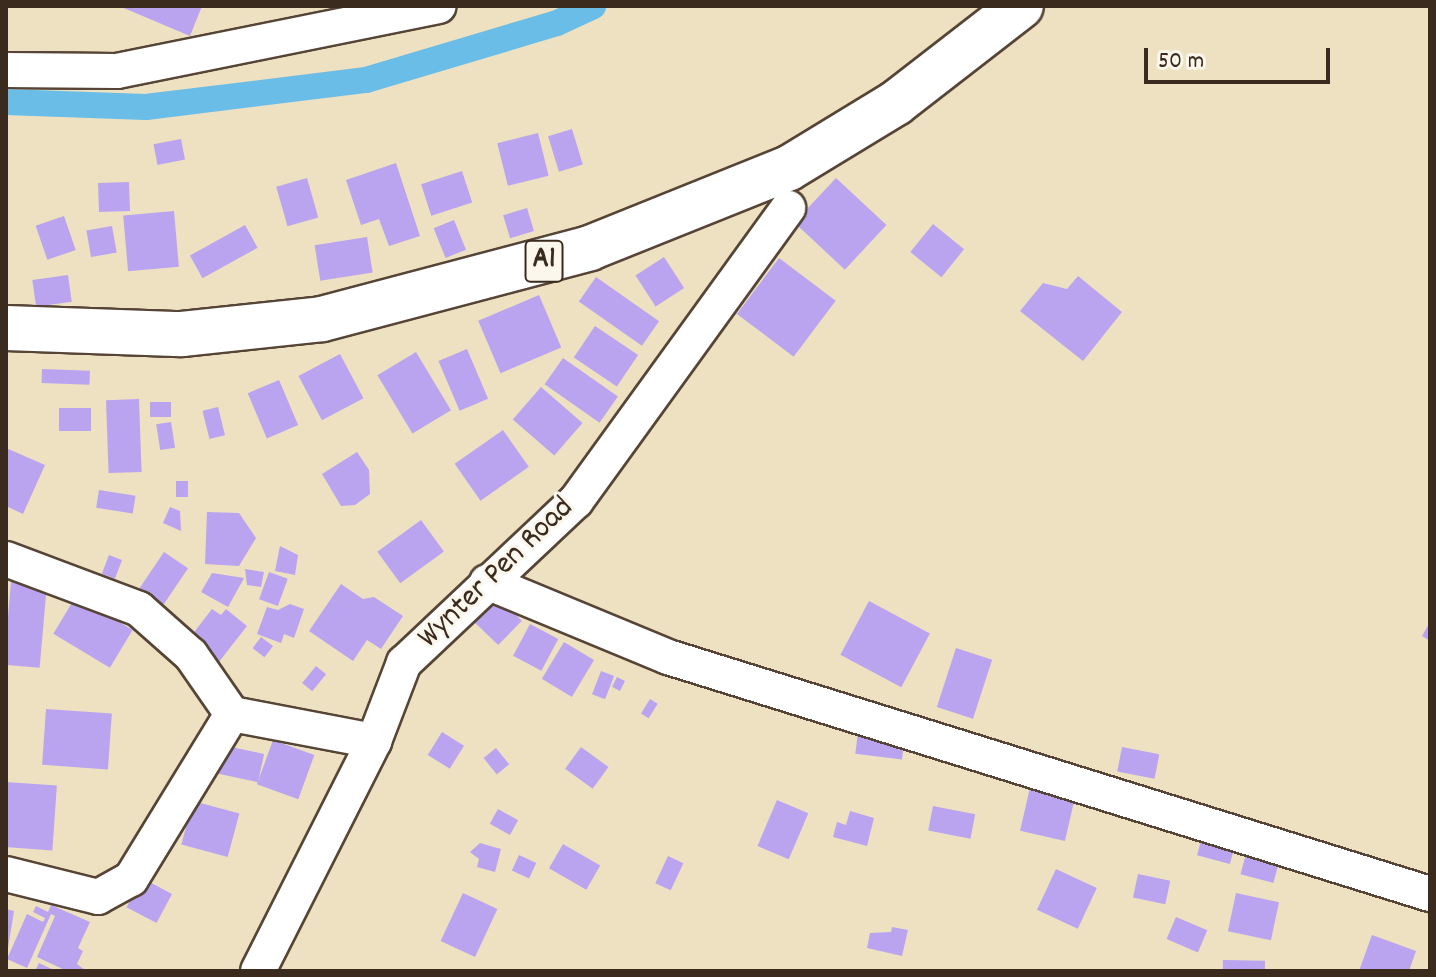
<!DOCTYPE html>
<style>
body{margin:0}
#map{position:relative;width:1436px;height:977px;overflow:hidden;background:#eee1c1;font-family:Dekko,sans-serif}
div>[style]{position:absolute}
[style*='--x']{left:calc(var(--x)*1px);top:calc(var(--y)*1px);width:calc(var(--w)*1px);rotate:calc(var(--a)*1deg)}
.canal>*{height:26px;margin:-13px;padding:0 13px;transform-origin:13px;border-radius:13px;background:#6abde6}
.building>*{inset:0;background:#baa4ef;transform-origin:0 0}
.roads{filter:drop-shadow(2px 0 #564536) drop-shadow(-2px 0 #564536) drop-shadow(0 2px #564536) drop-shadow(0 -2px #564536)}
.minor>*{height:34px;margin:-17px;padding:0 17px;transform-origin:17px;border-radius:17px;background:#fff}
.major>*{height:44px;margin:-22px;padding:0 22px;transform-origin:22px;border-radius:22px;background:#fff}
span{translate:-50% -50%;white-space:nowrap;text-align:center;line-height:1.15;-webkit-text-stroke:6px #fbf7ec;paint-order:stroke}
.shield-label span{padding:2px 6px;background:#fbf7ec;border:2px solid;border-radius:6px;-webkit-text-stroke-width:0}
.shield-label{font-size:30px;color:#3b2a1e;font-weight:700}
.street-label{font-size:32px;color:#3b2a1e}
.frame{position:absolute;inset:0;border:8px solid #3b2a1e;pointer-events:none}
.scale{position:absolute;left:1144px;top:48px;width:186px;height:36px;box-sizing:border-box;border:4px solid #3b2a1e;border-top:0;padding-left:10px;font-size:24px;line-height:28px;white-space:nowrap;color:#3b2a1e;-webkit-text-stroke:6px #fbf7ec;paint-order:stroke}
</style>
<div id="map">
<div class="canal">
<i style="--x:6;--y:102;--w:140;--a:2"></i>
<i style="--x:146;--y:107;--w:222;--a:-7"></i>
<i style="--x:366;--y:80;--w:199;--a:-16.6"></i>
<i style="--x:557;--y:23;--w:40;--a:-25"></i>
</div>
<div class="building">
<i style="clip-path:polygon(119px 6px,202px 6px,190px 36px)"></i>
<i style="left:572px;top:129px;width:37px;height:25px;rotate:73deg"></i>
<i style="left:538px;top:133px;width:44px;height:42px;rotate:76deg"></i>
<i style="left:181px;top:139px;width:21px;height:28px;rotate:79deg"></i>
<i style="clip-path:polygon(396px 163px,420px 236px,389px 246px,379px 219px,361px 225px,346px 180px)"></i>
<i style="left:462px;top:171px;width:33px;height:43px;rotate:72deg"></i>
<i style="left:307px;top:178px;width:41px;height:32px;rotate:74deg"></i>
<i style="left:836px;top:178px;width:69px;height:61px;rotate:43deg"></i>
<i style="left:129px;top:182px;width:29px;height:31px;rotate:88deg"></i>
<i style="left:527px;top:208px;width:24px;height:25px;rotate:73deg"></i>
<i style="left:174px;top:211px;width:56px;height:51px;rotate:85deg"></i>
<i style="left:64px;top:216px;width:36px;height:30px;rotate:71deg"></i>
<i style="left:454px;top:220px;width:32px;height:22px;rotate:68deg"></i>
<i style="left:933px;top:224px;width:40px;height:36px;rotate:39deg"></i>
<i style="left:245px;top:225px;width:26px;height:63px;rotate:61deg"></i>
<i style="left:112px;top:226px;width:27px;height:26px;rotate:80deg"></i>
<i style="left:367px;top:237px;width:36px;height:53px;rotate:81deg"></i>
<i style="left:664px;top:257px;width:37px;height:34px;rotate:57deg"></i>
<i style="left:779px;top:258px;width:71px;height:70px;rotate:37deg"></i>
<i style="left:68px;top:275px;width:27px;height:36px;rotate:82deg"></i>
<i style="clip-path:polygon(1078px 276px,1122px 312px,1083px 361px,1020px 311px,1043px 283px,1067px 289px)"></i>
<i style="left:596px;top:277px;width:77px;height:30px;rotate:35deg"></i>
<i style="left:539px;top:295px;width:57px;height:66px;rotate:67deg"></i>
<i style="left:595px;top:326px;width:52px;height:38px;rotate:34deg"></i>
<i style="left:467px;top:349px;width:54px;height:31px;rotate:67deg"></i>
<i style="left:416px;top:352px;width:68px;height:45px;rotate:59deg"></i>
<i style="left:340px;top:354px;width:50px;height:47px;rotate:62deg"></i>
<i style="left:563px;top:358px;width:67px;height:32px;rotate:35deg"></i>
<i style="left:42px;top:369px;width:48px;height:14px;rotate:2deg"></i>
<i style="left:279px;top:380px;width:49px;height:34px;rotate:67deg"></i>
<i style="left:541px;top:387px;width:55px;height:43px;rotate:41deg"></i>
<i style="left:139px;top:399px;width:73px;height:33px;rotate:88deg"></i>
<i style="left:150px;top:402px;width:21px;height:15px"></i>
<i style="left:218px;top:407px;width:29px;height:16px;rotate:76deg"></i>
<i style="left:59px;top:408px;width:32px;height:23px"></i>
<i style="left:171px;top:422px;width:26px;height:15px;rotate:81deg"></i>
<i style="left:503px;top:430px;width:45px;height:59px;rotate:55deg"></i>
<i style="clip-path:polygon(6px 448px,45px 465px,23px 514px,6px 506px)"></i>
<i style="clip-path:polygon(357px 452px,369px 470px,370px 494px,355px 505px,341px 506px,322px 474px)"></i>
<i style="left:176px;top:481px;width:12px;height:16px"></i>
<i style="left:99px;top:490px;width:37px;height:18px;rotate:9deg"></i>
<i style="clip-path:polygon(170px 507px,180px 511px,181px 531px,163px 523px)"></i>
<i style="clip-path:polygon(207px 512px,239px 513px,256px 538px,239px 566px,205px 564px)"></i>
<i style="left:421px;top:520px;width:39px;height:54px;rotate:54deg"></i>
<i style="clip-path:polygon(280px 546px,298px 555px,295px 575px,275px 571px)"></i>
<i style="left:164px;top:552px;width:29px;height:44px;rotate:34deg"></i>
<i style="left:109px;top:555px;width:14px;height:20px;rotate:21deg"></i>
<i style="clip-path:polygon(245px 569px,264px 572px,261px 587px,247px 585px)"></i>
<i style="left:269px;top:572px;width:20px;height:29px;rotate:20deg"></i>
<i style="clip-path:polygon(212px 573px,244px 578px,228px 607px,201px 592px)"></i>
<i style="left:11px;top:582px;width:36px;height:83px;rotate:5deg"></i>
<i style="clip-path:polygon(341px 584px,363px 599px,374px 597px,403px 616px,381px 649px,367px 640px,353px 661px,309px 631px)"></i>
<i style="left:488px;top:588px;width:47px;height:34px;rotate:44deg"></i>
<i style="left:76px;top:596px;width:66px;height:44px;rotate:31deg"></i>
<i style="left:869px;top:601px;width:69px;height:61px;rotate:28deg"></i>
<i style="clip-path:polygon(290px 604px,304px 609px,294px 638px,284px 634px,281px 643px,257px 634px,267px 607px,278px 610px)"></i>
<i style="clip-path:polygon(212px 609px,221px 615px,226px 609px,247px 626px,215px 667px,185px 644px)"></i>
<i style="clip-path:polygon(1430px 622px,1430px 641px,1422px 636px)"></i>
<i style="left:530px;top:624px;width:32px;height:36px;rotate:28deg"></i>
<i style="left:261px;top:637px;width:15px;height:14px;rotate:37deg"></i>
<i style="left:564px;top:642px;width:35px;height:43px;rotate:31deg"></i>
<i style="left:956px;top:648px;width:38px;height:62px;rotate:18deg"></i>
<i style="left:316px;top:666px;width:13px;height:22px;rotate:39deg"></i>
<i style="left:601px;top:671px;width:14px;height:25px;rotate:21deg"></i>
<i style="left:617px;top:677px;width:9px;height:11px;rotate:27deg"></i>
<i style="left:650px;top:699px;width:9px;height:17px;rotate:32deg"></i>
<i style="left:46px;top:709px;width:66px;height:56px;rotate:4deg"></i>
<i style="left:442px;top:732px;width:26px;height:27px;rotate:32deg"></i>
<i style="left:858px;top:732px;width:47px;height:22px;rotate:7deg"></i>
<i style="left:273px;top:740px;width:44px;height:47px;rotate:20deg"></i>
<i style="left:222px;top:745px;width:43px;height:29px;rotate:12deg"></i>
<i style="left:581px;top:747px;width:34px;height:27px;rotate:36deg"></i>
<i style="left:1122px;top:747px;width:38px;height:25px;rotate:11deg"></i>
<i style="left:496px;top:748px;width:21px;height:16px;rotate:51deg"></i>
<i style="left:1032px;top:779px;width:46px;height:53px;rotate:13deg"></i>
<i style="left:6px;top:782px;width:51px;height:65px;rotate:4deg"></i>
<i style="left:777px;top:800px;width:34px;height:50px;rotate:23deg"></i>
<i style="left:193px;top:801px;width:48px;height:45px;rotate:15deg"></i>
<i style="left:933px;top:806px;width:43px;height:25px;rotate:11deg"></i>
<i style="left:498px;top:809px;width:23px;height:17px;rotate:29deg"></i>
<i style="clip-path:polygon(850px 811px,874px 818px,867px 846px,833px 837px,837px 822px,846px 825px)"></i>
<i style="left:1203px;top:833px;width:34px;height:23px;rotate:15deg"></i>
<i style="clip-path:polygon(480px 843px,501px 849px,495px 872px,477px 867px,479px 859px,470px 852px)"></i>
<i style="left:563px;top:844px;width:43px;height:28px;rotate:30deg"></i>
<i style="left:1247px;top:850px;width:34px;height:25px;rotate:15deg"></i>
<i style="left:519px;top:855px;width:19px;height:17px;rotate:25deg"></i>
<i style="left:668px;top:856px;width:17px;height:30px;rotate:25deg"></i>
<i style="left:1056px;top:869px;width:45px;height:45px;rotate:25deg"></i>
<i style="left:1138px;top:874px;width:33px;height:24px;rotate:12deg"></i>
<i style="left:142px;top:878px;width:34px;height:33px;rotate:28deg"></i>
<i style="left:463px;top:893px;width:38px;height:53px;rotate:25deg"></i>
<i style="left:1236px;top:893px;width:44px;height:39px;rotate:12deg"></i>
<i style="clip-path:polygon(51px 905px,90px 922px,78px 948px,83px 951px,77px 964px,86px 971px,67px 971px,37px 957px,55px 916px,51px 914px,27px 968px,7px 959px,27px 914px,43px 922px,45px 918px,33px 912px,36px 906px,48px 912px)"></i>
<i style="clip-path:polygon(6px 909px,14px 911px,8px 948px,6px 948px)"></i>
<i style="left:1176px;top:917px;width:34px;height:24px;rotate:23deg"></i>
<i style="clip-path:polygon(892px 927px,908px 930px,902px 956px,867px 948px,870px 933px,891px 932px)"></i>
<i style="clip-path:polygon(1372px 935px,1416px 951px,1409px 971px,1359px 971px)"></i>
<i style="left:1223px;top:960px;width:42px;height:11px;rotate:1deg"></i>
<i style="clip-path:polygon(39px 963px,56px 971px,35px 971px)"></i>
</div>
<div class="roads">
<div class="minor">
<i style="--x:6;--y:70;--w:111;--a:0.5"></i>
<i style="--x:117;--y:71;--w:328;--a:-11.4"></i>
<i style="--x:6;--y:559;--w:142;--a:20.6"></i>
<i style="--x:139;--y:609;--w:69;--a:41.5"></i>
<i style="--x:191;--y:655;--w:72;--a:55.2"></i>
<i style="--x:487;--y:582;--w:196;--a:22.5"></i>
<i style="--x:668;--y:657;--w:798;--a:17.28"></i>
<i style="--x:6;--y:874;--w:95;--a:14"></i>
<i style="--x:98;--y:897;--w:38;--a:-29"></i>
<i style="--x:131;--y:879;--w:193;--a:-58.5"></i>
<i style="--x:232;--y:714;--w:145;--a:10.8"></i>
<i style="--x:258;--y:971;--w:258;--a:-63.2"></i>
<i style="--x:374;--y:741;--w:84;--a:-69"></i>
<i style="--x:404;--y:663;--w:236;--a:-43.3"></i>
<i style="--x:576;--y:501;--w:362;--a:-54.1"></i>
</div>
<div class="major">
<i style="--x:6;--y:328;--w:176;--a:2"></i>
<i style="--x:182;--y:334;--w:141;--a:-6.1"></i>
<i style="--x:322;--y:319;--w:277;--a:-14.8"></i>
<i style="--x:590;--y:248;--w:214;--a:-21.9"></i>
<i style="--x:789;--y:168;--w:125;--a:-31.3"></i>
<i style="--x:896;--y:103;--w:158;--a:-37.8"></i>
</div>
</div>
<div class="shield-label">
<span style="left:544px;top:261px">A1</span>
</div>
<div class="street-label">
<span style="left:497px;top:574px;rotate:-44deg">Wynter Pen Road</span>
</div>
<div class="frame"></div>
<div class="scale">50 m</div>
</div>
